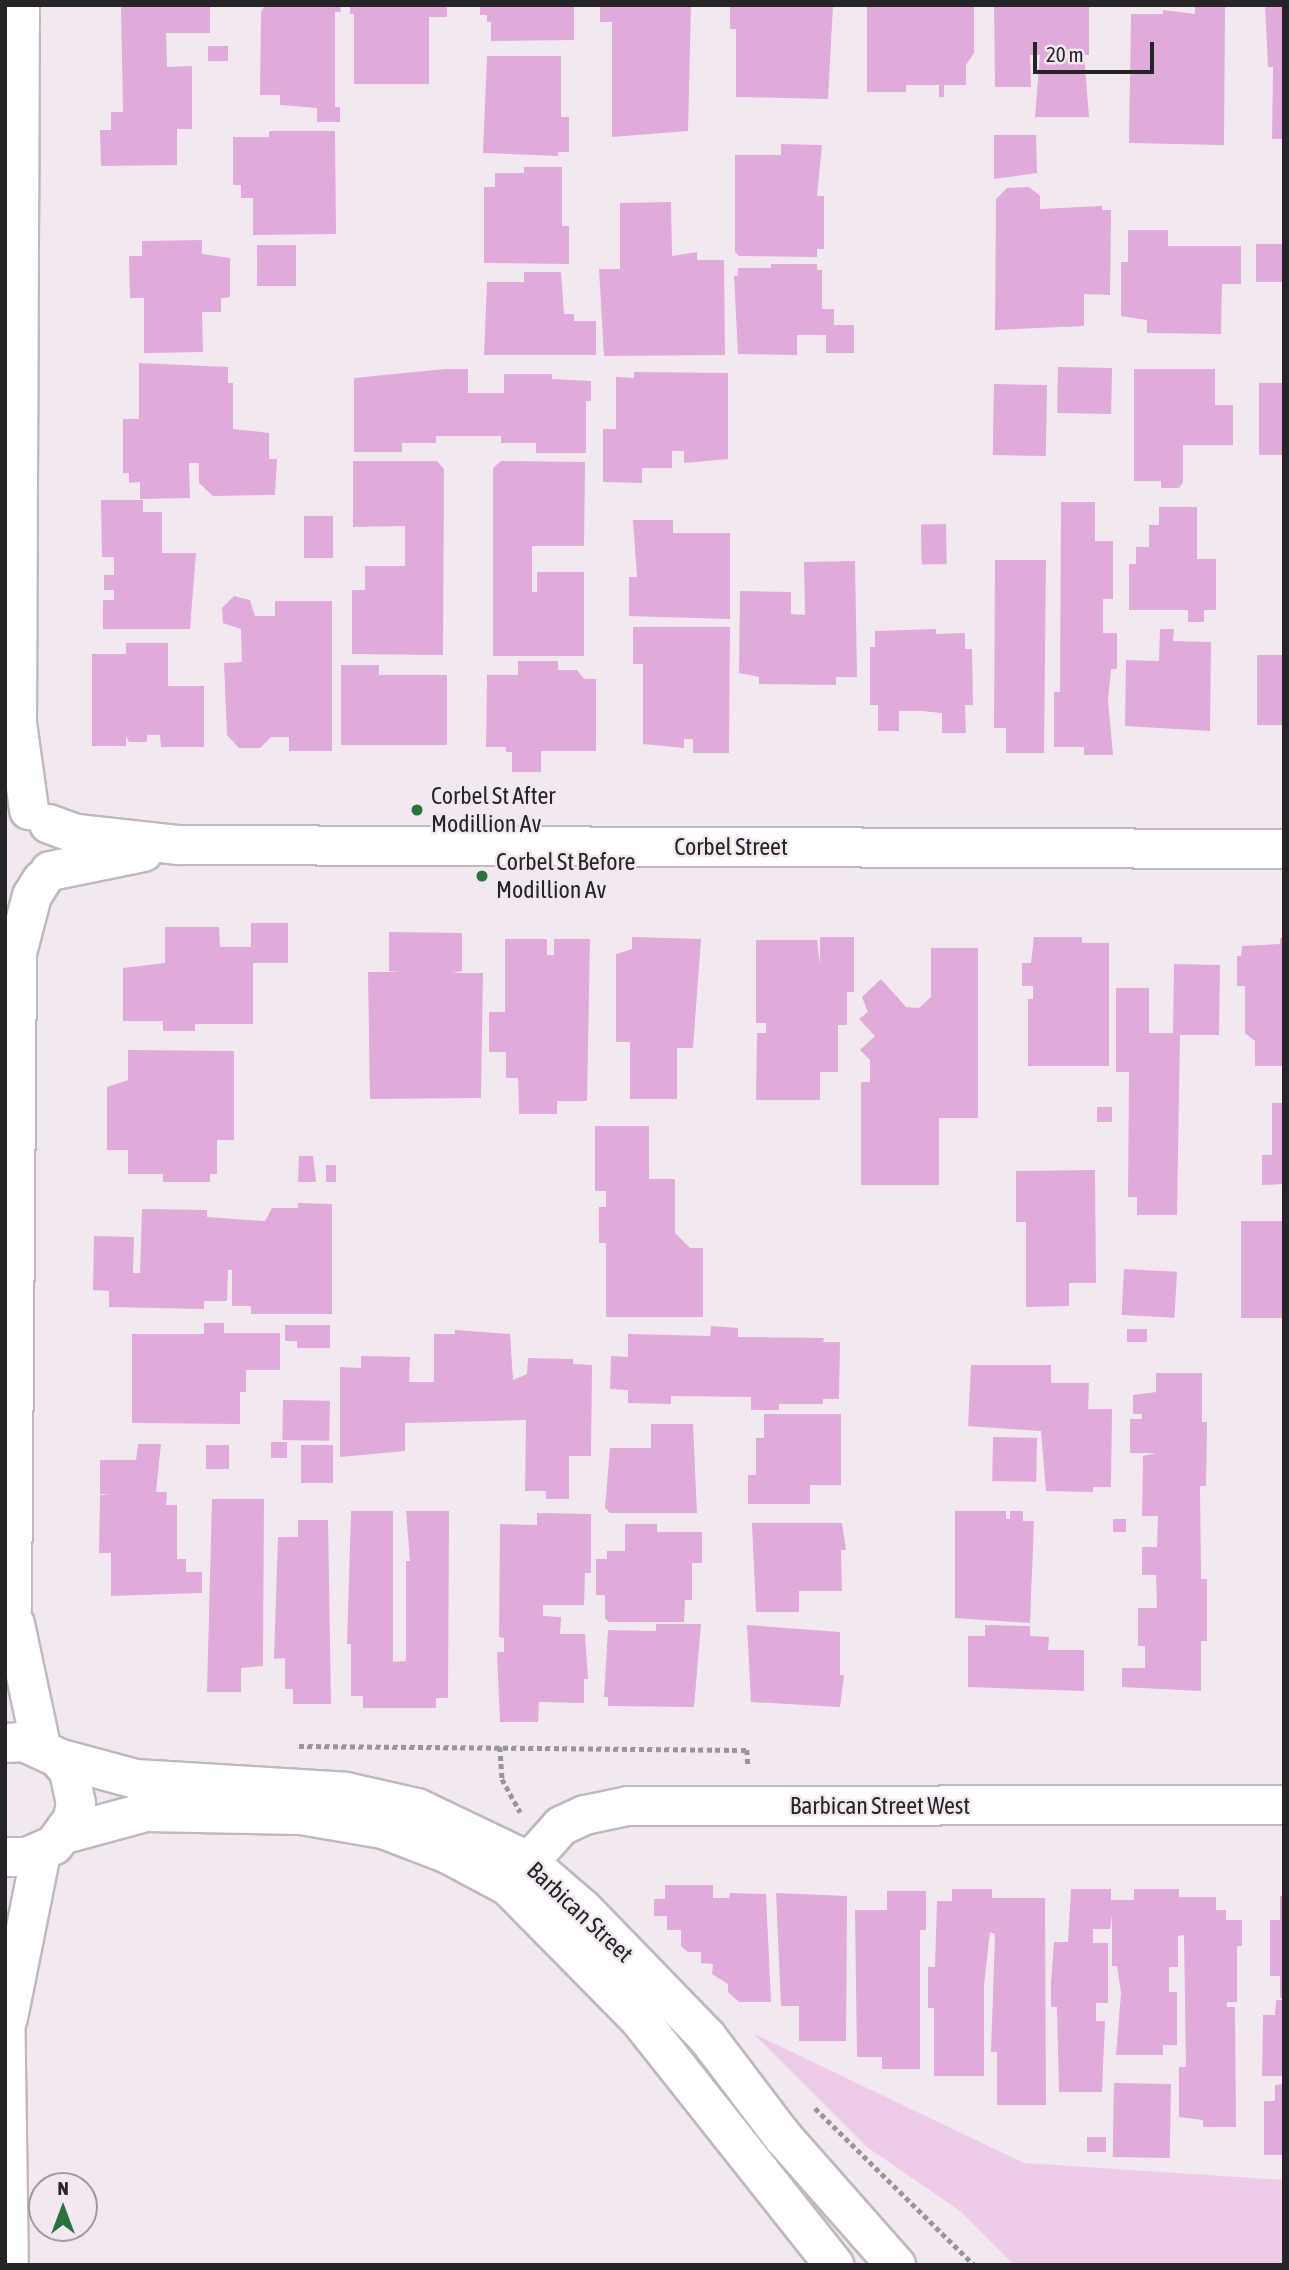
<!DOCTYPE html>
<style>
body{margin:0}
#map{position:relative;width:1289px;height:2270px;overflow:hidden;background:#f1e9ef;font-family:"Asap Condensed",sans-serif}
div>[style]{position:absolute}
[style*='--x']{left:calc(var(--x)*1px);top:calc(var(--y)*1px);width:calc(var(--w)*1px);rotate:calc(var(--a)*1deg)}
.green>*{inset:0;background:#edcbe9}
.building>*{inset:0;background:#e0abda;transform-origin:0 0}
.path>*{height:4.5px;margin-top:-2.25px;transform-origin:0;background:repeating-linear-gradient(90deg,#999498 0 5px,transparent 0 8.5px)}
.roads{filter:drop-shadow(2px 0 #bfb8be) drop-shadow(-2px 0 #bfb8be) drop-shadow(0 2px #bfb8be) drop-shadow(0 -2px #bfb8be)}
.minor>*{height:38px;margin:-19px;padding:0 19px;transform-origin:19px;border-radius:19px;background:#fff}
.dots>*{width:19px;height:19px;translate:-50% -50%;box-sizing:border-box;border:4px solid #f1e9ef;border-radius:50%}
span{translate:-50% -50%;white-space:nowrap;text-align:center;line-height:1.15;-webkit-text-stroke:5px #f1e9ef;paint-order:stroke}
.poi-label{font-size:24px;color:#262426}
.left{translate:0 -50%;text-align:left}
.street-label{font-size:24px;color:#262426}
.frame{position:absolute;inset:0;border:7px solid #262426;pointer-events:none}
.north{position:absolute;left:28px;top:2172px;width:70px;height:70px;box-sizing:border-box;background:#f1e9ef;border:2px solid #a09a9f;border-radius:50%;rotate:0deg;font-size:19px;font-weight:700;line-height:28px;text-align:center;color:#262426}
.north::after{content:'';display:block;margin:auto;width:24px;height:32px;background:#297240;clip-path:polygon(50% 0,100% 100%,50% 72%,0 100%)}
.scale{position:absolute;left:1033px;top:42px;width:121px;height:32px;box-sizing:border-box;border:4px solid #262426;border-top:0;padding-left:9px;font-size:21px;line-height:24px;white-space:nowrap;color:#262426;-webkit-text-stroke:5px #f1e9ef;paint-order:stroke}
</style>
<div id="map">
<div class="green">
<i style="clip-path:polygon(754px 2034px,1024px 2163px,1284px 2180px,1284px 2265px,1014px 2265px,960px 2211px,867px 2147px)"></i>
</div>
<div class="building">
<i style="clip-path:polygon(121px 5px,210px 5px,210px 33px,166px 33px,167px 67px,192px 66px,192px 129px,177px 129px,177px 165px,101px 166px,100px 130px,111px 130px,111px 112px,123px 112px)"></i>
<i style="clip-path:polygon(265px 5px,340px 5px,341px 12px,335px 12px,335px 107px,340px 107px,340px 122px,317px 122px,317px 108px,280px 105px,280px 95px,260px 95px,261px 12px)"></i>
<i style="clip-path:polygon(350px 5px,447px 5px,447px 17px,429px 17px,429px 84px,354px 84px,354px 14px,350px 14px)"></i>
<i style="clip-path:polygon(480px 5px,574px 5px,574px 40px,491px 41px,491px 22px,487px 22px,487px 15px,480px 15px)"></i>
<i style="clip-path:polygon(600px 5px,691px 5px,688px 131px,612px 137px,612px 22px,600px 22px)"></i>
<i style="clip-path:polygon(730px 5px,833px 5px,828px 99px,736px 97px,736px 29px,730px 29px)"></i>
<i style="clip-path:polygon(867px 5px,974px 5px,974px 53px,966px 65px,966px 85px,944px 85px,944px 97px,939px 97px,939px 85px,906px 85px,906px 92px,867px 92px)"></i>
<i style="clip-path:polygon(994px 5px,1089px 5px,1089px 55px,1084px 55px,1089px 117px,1035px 117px,1040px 55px,1030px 55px,1031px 87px,995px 87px)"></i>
<i style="clip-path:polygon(1195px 5px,1225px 5px,1224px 145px,1129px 143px,1131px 14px,1163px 14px,1163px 10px,1195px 14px)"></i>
<i style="clip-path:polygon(1265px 5px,1284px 5px,1284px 139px,1272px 139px,1273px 67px,1268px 67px)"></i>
<i style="left:208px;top:46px;width:20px;height:15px"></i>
<i style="clip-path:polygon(487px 56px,561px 56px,561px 117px,569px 117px,569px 152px,558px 152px,558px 156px,483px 153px)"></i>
<i style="clip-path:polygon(269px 131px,335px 131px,336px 234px,253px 235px,253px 198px,241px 198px,241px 185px,233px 185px,233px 137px,269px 137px)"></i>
<i style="clip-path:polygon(994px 135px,1036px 135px,1037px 173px,994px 179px)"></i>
<i style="clip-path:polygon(781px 144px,822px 145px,817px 196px,824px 196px,824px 249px,817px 249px,817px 257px,739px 256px,735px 252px,735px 155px,781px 155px)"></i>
<i style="clip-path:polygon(524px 167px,562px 167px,562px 226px,569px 226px,569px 264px,484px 263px,484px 187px,495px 187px,495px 173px,524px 173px)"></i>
<i style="clip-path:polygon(1029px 187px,1040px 196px,1040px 209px,1102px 206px,1102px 210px,1111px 210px,1110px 295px,1084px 294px,1084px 326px,995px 330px,996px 199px,1007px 188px)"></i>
<i style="clip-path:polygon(671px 202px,672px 256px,697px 252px,697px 260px,724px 260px,725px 355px,604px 356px,599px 269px,620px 269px,620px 203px)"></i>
<i style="clip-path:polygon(1128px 230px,1168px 230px,1168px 246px,1241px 246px,1241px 284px,1222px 284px,1221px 334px,1147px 333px,1147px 320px,1121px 316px,1121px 262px,1128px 262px)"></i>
<i style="clip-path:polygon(202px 240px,202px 254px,230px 258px,230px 297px,221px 298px,221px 312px,202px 312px,203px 352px,144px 353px,144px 298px,130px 298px,129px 256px,142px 256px,142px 241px)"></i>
<i style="left:1256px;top:244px;width:28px;height:38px"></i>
<i style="left:257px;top:245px;width:39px;height:41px"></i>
<i style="clip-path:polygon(771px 264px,817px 264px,817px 270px,822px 270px,822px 309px,834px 309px,834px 325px,854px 325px,854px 353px,826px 353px,826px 335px,797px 335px,797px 355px,738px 354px,734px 276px,738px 276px,738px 268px,771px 268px)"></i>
<i style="clip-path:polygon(524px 272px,561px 272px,564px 314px,574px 314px,574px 321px,596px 321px,596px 355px,484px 355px,487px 282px,524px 282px)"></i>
<i style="clip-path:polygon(139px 363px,228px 367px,228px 383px,233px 383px,233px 429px,269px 433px,269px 459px,277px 459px,275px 495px,213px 496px,199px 483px,199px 463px,189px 463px,190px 498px,140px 499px,140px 482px,129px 483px,129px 473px,123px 473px,123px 419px,139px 419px)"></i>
<i style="left:1058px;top:367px;width:54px;height:46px;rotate:1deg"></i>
<i style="clip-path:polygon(445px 369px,468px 369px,468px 393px,504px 393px,504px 374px,552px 374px,552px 379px,591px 381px,591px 401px,586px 401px,586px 453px,536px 453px,536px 443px,501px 443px,501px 436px,436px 436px,436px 443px,402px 443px,402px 452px,354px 452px,354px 378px)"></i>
<i style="clip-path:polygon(1134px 369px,1215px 369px,1215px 405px,1233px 405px,1233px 445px,1183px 445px,1183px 482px,1179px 488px,1161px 488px,1161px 481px,1134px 481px)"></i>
<i style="clip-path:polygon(634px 372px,728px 373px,728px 459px,684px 463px,684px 451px,672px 451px,672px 468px,642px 468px,642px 483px,603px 482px,603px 429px,616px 429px,616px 377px,634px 378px)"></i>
<i style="left:1259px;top:383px;width:25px;height:72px"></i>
<i style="left:994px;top:384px;width:53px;height:71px;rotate:1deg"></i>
<i style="clip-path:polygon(353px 461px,437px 461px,444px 469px,443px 655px,352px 654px,352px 590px,365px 590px,365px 566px,405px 566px,405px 526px,353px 527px)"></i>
<i style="clip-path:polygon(501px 461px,585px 462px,584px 546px,532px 546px,532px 592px,537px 592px,537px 572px,584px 572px,584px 656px,493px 656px,493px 468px)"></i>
<i style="clip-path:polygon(101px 500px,143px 500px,143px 512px,162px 512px,162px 553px,196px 553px,190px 629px,103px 629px,103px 600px,114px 600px,114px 590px,104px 590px,104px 575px,114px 575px,114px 557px,102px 557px)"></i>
<i style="clip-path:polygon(1061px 502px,1095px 502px,1095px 541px,1113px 541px,1113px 599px,1103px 599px,1103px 633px,1117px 633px,1117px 669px,1111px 669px,1108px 700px,1113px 755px,1084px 755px,1084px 747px,1054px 747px,1054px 692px,1060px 692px)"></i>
<i style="clip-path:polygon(1159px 507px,1197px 507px,1197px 559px,1216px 559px,1216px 610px,1204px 610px,1204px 622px,1188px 622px,1188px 610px,1129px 610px,1129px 564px,1136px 564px,1136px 547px,1149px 547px,1149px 525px,1159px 525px)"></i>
<i style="left:304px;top:516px;width:29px;height:42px"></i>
<i style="clip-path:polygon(633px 520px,673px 520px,673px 533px,730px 533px,730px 619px,629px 616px,629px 577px,637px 577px)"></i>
<i style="left:946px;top:524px;width:40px;height:25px;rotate:89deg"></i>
<i style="clip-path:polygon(995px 560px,1046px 560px,1044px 753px,1006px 753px,1006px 728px,994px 728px)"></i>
<i style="clip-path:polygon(855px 561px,857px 677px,836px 677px,836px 685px,759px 684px,759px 677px,739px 673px,740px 591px,791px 592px,791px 614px,805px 615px,804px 562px)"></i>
<i style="clip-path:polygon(234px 596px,250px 600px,255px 616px,275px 616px,275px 601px,332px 601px,332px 751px,289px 751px,289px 737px,271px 737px,260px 748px,239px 748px,227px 735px,224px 663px,242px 662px,241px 629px,223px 623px,222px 608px)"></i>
<i style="clip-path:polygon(633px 627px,730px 627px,729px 753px,693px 753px,693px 739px,684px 739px,684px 748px,643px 744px,643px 664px,633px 664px)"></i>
<i style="clip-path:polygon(936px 629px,936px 634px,965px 633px,965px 649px,972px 649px,973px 705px,965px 705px,966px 733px,942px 733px,942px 713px,921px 711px,899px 711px,899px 731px,878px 731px,878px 705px,870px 705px,870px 647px,875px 647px,875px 631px)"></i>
<i style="clip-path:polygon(1160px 629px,1174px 629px,1173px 641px,1211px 642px,1210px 731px,1125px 726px,1126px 660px,1159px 661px)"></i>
<i style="clip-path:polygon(126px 643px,168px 643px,168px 686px,204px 686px,204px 747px,161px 747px,160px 735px,147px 735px,147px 742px,129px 742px,126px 736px,126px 746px,92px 746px,92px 654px,126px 654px)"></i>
<i style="left:1257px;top:655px;width:27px;height:70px"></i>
<i style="clip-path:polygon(518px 661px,558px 661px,558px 670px,577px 670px,584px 679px,596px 679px,596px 751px,541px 751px,541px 772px,512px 772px,512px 752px,506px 752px,506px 747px,486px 747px,487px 675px,518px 675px)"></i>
<i style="clip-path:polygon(341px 665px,379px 665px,379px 675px,447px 675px,447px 745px,341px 745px)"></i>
<i style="clip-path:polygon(251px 923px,288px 923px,288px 963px,253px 963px,253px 1024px,195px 1024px,195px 1031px,163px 1031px,163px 1021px,123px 1021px,123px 968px,165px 963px,165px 927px,219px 927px,220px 947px,251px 947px)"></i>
<i style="clip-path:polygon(389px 932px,462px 933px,462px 971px,452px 973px,483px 973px,481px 1098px,370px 1099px,368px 972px,398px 972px,389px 971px)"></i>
<i style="clip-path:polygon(632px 937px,701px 939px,693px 1048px,677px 1048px,677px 1099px,630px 1099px,630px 1042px,616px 1042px,616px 954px,632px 949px)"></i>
<i style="clip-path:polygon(820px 937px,854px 937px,854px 992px,847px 992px,847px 1025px,838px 1025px,838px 1072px,820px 1072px,820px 1100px,756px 1100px,757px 1033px,766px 1033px,766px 1023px,756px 1023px,756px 940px,817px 940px,820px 965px)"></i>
<i style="clip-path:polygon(1034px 937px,1082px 937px,1082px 943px,1109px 943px,1109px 1066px,1028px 1066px,1028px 999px,1033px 999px,1033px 986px,1022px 986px,1022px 963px,1031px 963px)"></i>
<i style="clip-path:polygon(1280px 938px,1284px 938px,1284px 1066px,1255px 1066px,1255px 1041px,1245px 1033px,1245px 986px,1237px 986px,1237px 956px,1241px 956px,1242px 946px,1280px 944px)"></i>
<i style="clip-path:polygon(505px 939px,547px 939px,547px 955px,554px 955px,554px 939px,590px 939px,587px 1101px,557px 1101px,557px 1114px,519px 1114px,518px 1078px,506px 1078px,506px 1052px,489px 1052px,489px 1012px,505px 1012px)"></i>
<i style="clip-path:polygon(931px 948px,978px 948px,978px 1118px,939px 1118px,939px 1185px,861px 1185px,861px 1082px,870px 1082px,870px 1060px,860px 1050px,875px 1036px,859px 1019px,868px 1012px,862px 997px,881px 979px,906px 1007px,919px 1008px,931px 997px)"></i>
<i style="clip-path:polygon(1174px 964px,1220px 965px,1219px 1035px,1180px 1035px,1177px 1215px,1137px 1215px,1137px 1197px,1128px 1197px,1129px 1072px,1116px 1072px,1116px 988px,1149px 988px,1149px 1033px,1173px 1033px)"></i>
<i style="clip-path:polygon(128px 1050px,234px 1051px,234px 1140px,217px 1140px,217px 1174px,210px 1174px,210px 1182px,163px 1182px,163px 1174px,128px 1174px,128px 1150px,107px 1150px,107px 1087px,128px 1080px)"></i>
<i style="clip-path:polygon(1272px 1103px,1284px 1103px,1284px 1184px,1262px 1185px,1262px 1155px,1272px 1155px)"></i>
<i style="left:1097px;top:1107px;width:15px;height:15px"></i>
<i style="clip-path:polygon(595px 1126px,649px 1126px,649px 1179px,675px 1179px,675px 1233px,690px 1248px,703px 1248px,703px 1317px,606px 1317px,606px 1243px,599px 1243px,599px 1207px,606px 1207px,606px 1191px,595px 1191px)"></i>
<i style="clip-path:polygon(299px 1156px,313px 1156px,316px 1182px,298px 1182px)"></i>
<i style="left:326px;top:1165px;width:10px;height:17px"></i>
<i style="clip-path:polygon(1095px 1170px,1096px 1283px,1069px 1283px,1069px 1306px,1026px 1307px,1026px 1222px,1016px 1222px,1016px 1171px)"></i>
<i style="clip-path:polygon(298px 1203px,332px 1204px,332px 1314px,251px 1314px,251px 1306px,232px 1306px,232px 1270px,228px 1270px,227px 1301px,204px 1301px,204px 1309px,109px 1307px,109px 1291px,93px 1290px,94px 1236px,134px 1237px,133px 1273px,140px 1273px,142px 1209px,207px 1210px,207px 1217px,265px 1221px,272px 1208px,298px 1208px)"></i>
<i style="left:1241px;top:1221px;width:43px;height:97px"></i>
<i style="left:1124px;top:1269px;width:53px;height:46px;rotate:3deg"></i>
<i style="clip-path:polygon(204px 1323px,224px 1323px,224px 1333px,280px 1333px,280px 1370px,246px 1370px,246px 1392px,240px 1392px,240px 1424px,132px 1423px,132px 1334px,204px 1334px)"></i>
<i style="clip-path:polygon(285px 1325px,330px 1325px,330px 1348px,297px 1348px,297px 1341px,285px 1341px)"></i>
<i style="clip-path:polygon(711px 1326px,738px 1328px,738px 1337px,824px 1338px,823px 1342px,840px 1342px,839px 1399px,823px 1399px,823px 1404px,779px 1404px,779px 1410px,751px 1410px,751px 1397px,671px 1396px,671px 1404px,628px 1403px,628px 1390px,610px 1389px,611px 1356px,628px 1357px,628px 1334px,710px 1336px)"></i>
<i style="left:1127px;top:1329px;width:20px;height:13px"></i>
<i style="clip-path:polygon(455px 1330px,510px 1334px,513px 1380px,527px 1374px,528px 1358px,573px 1359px,573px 1364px,592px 1365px,591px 1456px,569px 1456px,569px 1499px,546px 1499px,546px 1491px,525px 1491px,526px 1420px,405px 1423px,405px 1451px,340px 1457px,340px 1367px,361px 1368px,361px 1356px,410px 1357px,409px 1382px,434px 1382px,434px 1334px,455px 1334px)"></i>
<i style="clip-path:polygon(971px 1365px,1051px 1365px,1051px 1383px,1089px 1383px,1088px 1409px,1112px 1409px,1111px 1487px,1093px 1487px,1093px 1492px,1046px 1491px,1041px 1431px,968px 1426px)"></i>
<i style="clip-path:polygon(1156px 1373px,1202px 1373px,1202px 1422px,1207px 1422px,1206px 1486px,1200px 1486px,1201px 1579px,1207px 1579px,1207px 1641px,1201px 1641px,1201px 1691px,1122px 1687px,1122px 1668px,1145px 1668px,1145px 1646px,1138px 1646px,1138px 1608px,1157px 1608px,1156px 1575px,1142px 1575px,1142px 1547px,1157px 1547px,1158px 1516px,1142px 1516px,1143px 1456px,1156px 1453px,1130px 1453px,1130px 1419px,1142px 1419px,1142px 1414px,1133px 1414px,1133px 1395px,1156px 1392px)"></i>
<i style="left:283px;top:1400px;width:47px;height:40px;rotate:1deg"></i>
<i style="clip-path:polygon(764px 1414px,841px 1414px,841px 1485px,810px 1485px,810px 1504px,748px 1504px,748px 1475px,756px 1475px,756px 1438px,764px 1438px)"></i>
<i style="clip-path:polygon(651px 1424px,693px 1424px,697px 1513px,610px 1513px,605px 1508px,610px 1448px,651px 1448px)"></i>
<i style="left:993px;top:1437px;width:44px;height:44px;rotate:1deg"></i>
<i style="left:271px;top:1442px;width:16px;height:16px"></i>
<i style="clip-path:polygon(138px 1444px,161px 1444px,156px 1492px,167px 1492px,166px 1505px,177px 1505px,177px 1559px,186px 1559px,186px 1572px,202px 1572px,202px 1593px,111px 1596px,111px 1553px,99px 1553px,100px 1495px,111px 1494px,100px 1494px,100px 1460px,136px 1460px)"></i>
<i style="left:206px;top:1445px;width:23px;height:24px"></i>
<i style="left:301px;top:1445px;width:32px;height:38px"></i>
<i style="clip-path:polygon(212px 1499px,264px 1499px,263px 1666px,241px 1668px,241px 1692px,207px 1692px)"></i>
<i style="clip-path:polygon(351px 1511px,393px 1511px,393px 1662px,406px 1661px,406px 1561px,410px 1561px,406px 1511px,449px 1511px,448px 1698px,436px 1698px,436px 1708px,363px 1708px,363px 1696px,351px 1696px,351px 1644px,347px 1644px)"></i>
<i style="clip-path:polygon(955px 1511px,1006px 1511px,1006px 1519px,1010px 1519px,1010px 1511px,1023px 1511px,1023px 1521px,1034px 1521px,1030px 1623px,955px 1618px)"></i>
<i style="clip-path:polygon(537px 1513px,591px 1514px,591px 1573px,585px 1573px,584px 1605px,543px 1605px,543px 1616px,561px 1617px,560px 1634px,585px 1634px,588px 1679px,584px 1679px,584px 1703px,539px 1702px,538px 1722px,500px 1722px,497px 1652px,504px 1652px,504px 1638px,499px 1637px,500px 1524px,537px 1525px)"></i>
<i style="left:1113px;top:1519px;width:13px;height:13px"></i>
<i style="clip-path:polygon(298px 1520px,328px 1520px,331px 1704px,293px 1704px,293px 1689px,285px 1689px,285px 1658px,274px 1659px,278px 1537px,298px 1537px)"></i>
<i style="clip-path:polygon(752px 1523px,842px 1523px,846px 1550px,841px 1550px,842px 1591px,799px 1591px,799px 1612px,756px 1612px)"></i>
<i style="clip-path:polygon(625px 1524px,657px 1524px,657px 1532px,702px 1532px,702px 1563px,692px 1563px,692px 1600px,685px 1600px,684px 1622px,609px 1622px,605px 1618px,605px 1595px,596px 1595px,596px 1559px,607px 1559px,607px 1551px,625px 1551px)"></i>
<i style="clip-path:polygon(656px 1624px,701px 1624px,694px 1707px,608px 1706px,608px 1697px,604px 1697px,608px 1630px,656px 1631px)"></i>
<i style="clip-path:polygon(747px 1625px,840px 1632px,840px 1675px,844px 1675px,840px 1707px,751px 1702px)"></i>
<i style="clip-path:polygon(985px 1625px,1030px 1626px,1030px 1636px,1049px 1637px,1048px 1650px,1084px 1650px,1084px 1691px,968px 1687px,968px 1636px,985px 1636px)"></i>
<i style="clip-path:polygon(665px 1885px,713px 1885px,713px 1898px,729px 1898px,730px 1893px,766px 1894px,771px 2002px,739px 2002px,728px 1992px,728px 1984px,712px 1974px,713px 1964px,701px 1963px,701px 1952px,688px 1952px,681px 1946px,681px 1930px,667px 1930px,667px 1916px,654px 1916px,654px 1899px,665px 1899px)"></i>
<i style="clip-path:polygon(952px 1889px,992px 1889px,992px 1898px,1045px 1898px,1046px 2105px,997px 2105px,997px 2052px,991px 2052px,995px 1934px,990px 1932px,984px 1985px,984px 2076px,934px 2076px,934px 2008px,928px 2008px,928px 1967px,935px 1967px,937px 1901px,952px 1901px)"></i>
<i style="clip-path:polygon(1071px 1889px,1111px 1889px,1111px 1900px,1134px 1900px,1134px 1889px,1179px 1889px,1179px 1897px,1216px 1897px,1216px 1910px,1226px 1910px,1226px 1920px,1242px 1920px,1242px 1946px,1237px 1946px,1237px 2002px,1227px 2002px,1227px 2007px,1235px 2007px,1236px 2127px,1203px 2127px,1203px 2120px,1179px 2117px,1179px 2067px,1186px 2067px,1184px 1935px,1178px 1936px,1178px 1967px,1169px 1967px,1169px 1992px,1177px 1992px,1177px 2045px,1163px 2045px,1163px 2055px,1116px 2055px,1121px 1993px,1117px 1966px,1112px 1966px,1112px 1915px,1110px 1929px,1093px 1929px,1093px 1943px,1108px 1943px,1108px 2003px,1096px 2003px,1096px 2021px,1105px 2021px,1102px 2092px,1059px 2092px,1057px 2007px,1051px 2007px,1051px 1982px,1054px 1942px,1068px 1942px)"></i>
<i style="clip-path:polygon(887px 1891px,926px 1891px,926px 1930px,920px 1930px,920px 2069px,882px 2069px,882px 2057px,857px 2057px,855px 1910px,887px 1910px)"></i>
<i style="clip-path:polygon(776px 1893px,847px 1896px,846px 2041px,799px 2041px,799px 2006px,781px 2006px)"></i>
<i style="clip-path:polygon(1280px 1896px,1284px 1896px,1284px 1998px,1280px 1998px,1280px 1976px,1270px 1976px,1270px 1920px,1280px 1920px)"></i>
<i style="clip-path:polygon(1276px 2000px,1284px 2000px,1284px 2076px,1262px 2076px,1263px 2015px,1275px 2015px)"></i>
<i style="left:1114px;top:2083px;width:57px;height:74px;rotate:1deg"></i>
<i style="clip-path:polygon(1284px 2084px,1284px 2155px,1264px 2155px,1264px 2101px,1275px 2101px,1275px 2085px)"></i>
<i style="left:1087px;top:2137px;width:19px;height:15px"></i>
</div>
<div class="path">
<i style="--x:299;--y:1746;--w:448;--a:0.5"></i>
<i style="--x:747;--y:1750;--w:15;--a:86"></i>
<i style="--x:500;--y:1747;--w:32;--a:86"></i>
<i style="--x:502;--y:1779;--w:38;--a:61"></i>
<i style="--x:815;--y:2108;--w:223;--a:44.6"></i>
</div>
<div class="roads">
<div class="minor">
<i style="--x:20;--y:5;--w:718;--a:90.24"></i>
<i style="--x:17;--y:723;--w:88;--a:82.1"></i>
<i style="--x:49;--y:824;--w:30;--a:20"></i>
<i style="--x:77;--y:834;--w:103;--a:6.2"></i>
<i style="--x:179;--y:845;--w:1105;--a:0.21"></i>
<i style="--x:50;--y:871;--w:95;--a:-11.5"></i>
<i style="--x:15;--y:1624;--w:125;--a:78"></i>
<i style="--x:5;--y:1660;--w:52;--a:-82.3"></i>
<i style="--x:12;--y:1608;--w:655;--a:-89.56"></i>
<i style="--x:17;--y:953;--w:59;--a:-75.3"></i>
<i style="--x:32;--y:896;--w:19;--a:-58"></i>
<i style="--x:5;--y:1743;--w:19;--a:-3"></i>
<i style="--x:24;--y:1742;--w:38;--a:25"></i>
<i style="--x:58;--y:1758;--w:17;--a:50"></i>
<i style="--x:69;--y:1771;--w:33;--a:78"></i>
<i style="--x:76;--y:1803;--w:16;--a:101"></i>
<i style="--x:73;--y:1819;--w:32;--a:126"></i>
<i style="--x:54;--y:1845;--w:30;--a:156"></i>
<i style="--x:27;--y:1857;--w:22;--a:180"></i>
<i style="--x:58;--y:1758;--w:81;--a:15.1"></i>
<i style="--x:136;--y:1779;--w:210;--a:3.5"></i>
<i style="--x:346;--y:1792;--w:73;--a:12.7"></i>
<i style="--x:417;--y:1808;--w:121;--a:25.5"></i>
<i style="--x:526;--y:1860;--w:77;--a:40.8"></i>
<i style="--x:584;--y:1910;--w:177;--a:45.9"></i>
<i style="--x:707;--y:2037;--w:126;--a:52.8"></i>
<i style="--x:783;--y:2137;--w:171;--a:48.6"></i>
<i style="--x:65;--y:1834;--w:84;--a:-15.2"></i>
<i style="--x:146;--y:1812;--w:155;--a:1.1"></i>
<i style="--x:301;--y:1815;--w:83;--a:9.7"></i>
<i style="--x:383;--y:1829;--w:67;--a:20.9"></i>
<i style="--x:446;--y:1853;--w:70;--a:28"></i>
<i style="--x:508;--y:1886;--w:188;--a:45.4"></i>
<i style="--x:640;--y:2020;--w:313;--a:51.6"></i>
<i style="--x:511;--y:1882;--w:75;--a:-48.2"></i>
<i style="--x:561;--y:1826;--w:26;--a:-25"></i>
<i style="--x:585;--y:1815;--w:44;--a:-11.8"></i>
<i style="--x:628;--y:1806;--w:656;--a:-0.09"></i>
<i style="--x:5;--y:1992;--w:273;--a:89.2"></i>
<i style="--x:8;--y:2018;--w:168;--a:-78.7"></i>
</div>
</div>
<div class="dots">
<i style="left:417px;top:810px;background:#297240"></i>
<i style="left:482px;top:876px;background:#297240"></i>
</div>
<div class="poi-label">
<span class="left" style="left:431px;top:810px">Corbel St After<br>Modillion Av</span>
<span class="left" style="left:496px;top:876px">Corbel St Before<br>Modillion Av</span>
</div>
<div class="street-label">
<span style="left:731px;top:847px">Corbel Street</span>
<span style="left:880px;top:1806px">Barbican Street West</span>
<span style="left:580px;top:1912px;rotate:43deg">Barbican Street</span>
</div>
<div class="frame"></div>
<div class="north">N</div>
<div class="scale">20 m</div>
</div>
